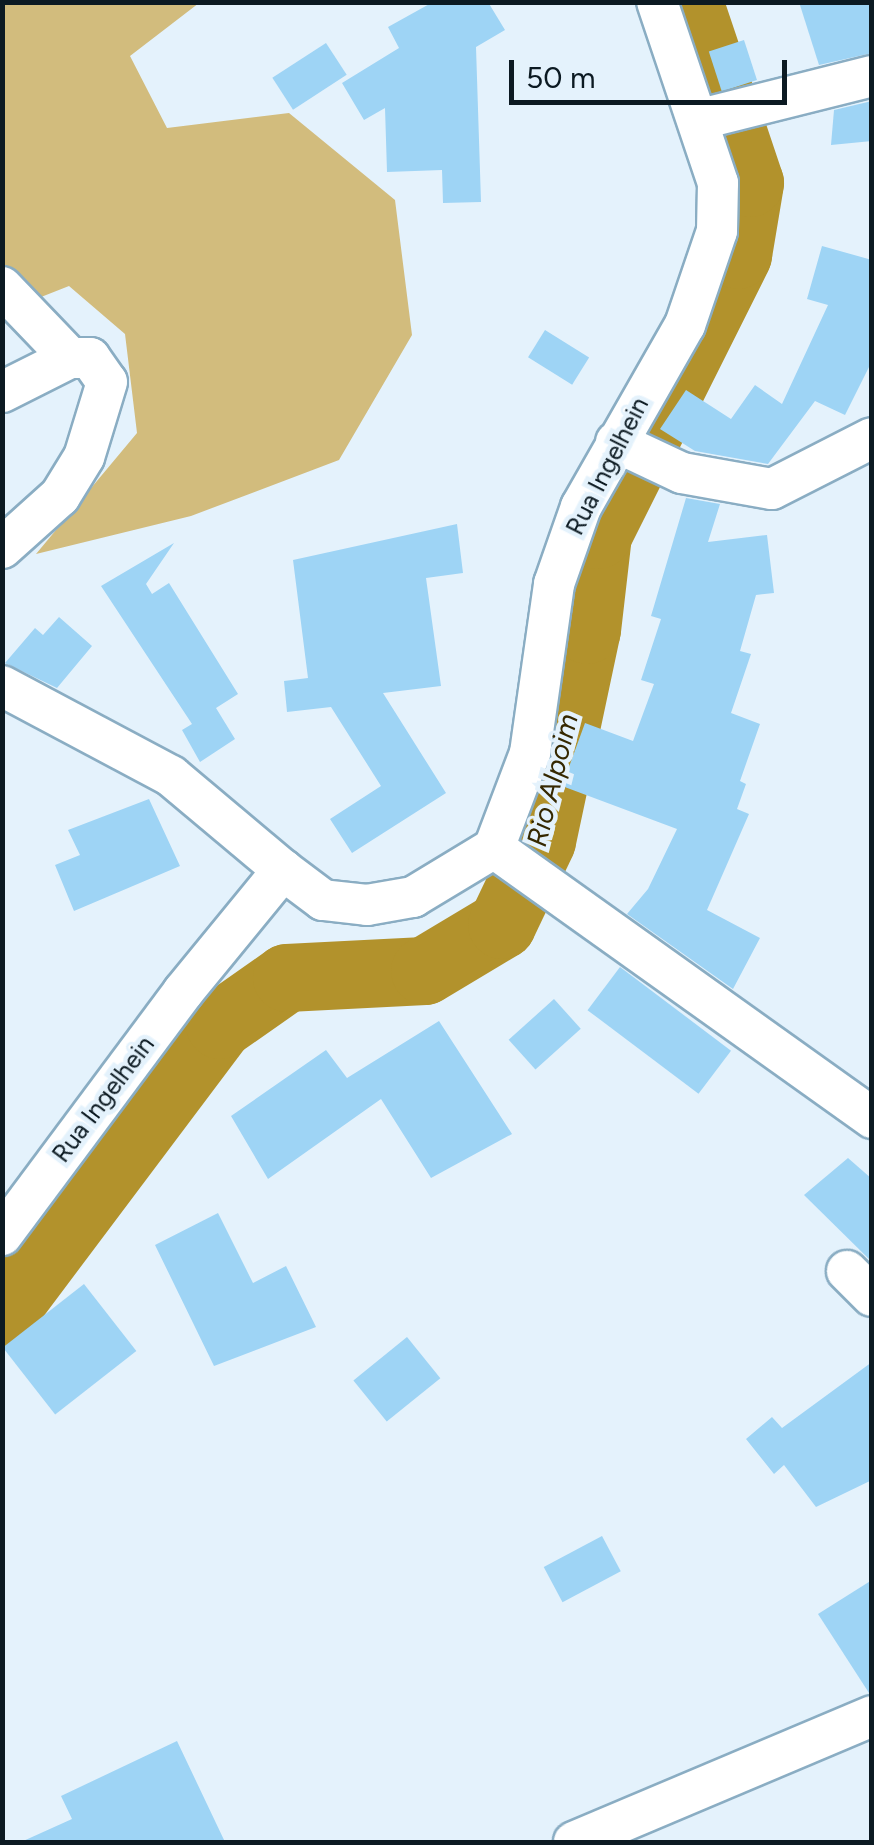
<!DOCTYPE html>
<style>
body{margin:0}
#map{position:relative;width:874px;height:1845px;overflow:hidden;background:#e4f2fc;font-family:Figtree,sans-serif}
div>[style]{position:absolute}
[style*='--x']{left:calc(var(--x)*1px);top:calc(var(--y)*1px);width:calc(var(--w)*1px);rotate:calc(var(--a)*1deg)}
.green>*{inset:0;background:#d2bc7d}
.river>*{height:68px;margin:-34px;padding:0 34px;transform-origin:34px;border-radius:34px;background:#b2922c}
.building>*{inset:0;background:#9ed4f5;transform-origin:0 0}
.roads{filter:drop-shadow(2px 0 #8aadc3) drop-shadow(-2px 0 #8aadc3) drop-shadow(0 2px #8aadc3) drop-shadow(0 -2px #8aadc3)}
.minor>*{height:40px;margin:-20px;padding:0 20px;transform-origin:20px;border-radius:20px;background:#fff}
span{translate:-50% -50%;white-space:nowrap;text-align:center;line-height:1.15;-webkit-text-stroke:9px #e4f2fc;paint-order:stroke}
.street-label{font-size:25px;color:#0c1a22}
.water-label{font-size:28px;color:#352800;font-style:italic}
.frame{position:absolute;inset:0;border:5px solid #0c1a22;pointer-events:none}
.scale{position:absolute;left:509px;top:60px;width:278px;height:45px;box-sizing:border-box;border:5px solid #0c1a22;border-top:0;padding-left:12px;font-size:30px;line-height:35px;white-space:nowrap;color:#0c1a22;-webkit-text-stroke:8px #e4f2fc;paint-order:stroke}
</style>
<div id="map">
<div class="green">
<i style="clip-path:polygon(3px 3px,199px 3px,130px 56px,167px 128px,289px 113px,395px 200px,412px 335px,339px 460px,191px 516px,36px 554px,137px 433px,125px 334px,69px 286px,3px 312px)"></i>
</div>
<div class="river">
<i style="--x:2;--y:1315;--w:363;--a:-53.1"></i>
<i style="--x:220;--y:1025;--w:82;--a:-35"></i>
<i style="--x:287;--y:978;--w:138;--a:-2.9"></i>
<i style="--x:425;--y:971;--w:90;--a:-30.9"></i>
<i style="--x:502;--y:925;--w:93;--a:-64.5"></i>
<i style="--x:542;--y:841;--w:216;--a:-78"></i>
<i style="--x:587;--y:630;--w:96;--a:-83.4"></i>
<i style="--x:598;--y:535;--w:313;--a:-63.4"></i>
<i style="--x:738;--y:255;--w:73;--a:-80.5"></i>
<i style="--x:750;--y:183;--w:191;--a:-108.6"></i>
</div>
<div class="building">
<i style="clip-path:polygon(433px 2px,488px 2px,505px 30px,476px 47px,481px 202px,443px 203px,442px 170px,387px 172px,385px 108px,364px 120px,342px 83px,399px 48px,388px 27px)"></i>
<i style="clip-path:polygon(799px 2px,872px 2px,872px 53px,819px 65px)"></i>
<i style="left:744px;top:40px;width:42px;height:37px;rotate:72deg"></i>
<i style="left:326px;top:43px;width:38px;height:64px;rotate:57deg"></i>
<i style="clip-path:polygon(872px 101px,872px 141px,831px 145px,834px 110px)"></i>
<i style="clip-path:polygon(822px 246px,872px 260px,872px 361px,845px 415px,815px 401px,768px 464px,695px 451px,660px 429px,686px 390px,731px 419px,755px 385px,782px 404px,828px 305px,807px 299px)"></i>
<i style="left:545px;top:330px;width:52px;height:32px;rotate:32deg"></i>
<i style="clip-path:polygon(686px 498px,720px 504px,708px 542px,767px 535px,774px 593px,756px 595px,740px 651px,751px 654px,731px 713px,760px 724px,740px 781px,746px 784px,737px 809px,749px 814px,707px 910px,760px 938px,733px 989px,627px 914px,648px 889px,677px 829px,562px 786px,585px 723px,633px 741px,654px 684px,641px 680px,661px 619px,651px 616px)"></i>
<i style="clip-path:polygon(457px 524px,463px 573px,426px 578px,441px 686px,383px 693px,446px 793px,352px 853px,330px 819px,381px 786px,331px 707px,287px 712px,284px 681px,308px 678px,293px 560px)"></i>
<i style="clip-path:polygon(174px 543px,146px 584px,152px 594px,169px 583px,238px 694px,216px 708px,235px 739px,200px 762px,182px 730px,192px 724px,101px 586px)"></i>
<i style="clip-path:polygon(59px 617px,92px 646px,57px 688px,5px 663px,35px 628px,43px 635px)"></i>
<i style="clip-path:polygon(149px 799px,180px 866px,74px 911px,55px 865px,80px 855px,68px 830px)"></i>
<i style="left:620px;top:967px;width:139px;height:54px;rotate:37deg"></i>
<i style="left:554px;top:999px;width:40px;height:61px;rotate:48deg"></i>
<i style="clip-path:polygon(439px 1021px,512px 1134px,431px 1178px,381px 1099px,268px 1179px,231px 1116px,326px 1050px,347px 1078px)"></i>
<i style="clip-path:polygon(848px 1158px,872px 1179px,872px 1262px,804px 1195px)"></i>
<i style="clip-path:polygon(218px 1213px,253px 1283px,286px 1266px,316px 1327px,214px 1366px,155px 1245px)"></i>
<i style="left:84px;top:1284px;width:85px;height:103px;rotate:52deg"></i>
<i style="left:407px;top:1337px;width:53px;height:69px;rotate:51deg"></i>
<i style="clip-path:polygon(872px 1362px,872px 1480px,816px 1507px,784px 1465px,774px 1474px,746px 1439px,772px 1417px,782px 1428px)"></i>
<i style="left:602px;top:1536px;width:40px;height:66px;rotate:62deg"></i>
<i style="clip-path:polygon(872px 1580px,872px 1693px,869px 1693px,818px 1614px)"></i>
<i style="clip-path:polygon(177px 1741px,225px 1842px,21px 1842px,72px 1819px,61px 1796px)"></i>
</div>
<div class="roads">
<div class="minor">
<i style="--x:701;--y:119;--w:176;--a:-14.1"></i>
<i style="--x:2;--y:287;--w:98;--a:46.2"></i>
<i style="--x:2;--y:392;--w:76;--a:-26.6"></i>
<i style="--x:70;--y:358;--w:20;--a:0"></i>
<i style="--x:90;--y:358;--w:29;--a:55"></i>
<i style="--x:107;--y:382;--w:78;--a:107"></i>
<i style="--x:84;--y:457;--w:46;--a:121.6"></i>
<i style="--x:60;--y:496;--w:78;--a:138.1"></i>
<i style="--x:616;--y:442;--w:73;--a:25.2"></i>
<i style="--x:682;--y:473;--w:91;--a:10.1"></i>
<i style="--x:772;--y:489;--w:112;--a:-27"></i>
<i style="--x:2;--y:686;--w:191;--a:28"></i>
<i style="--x:171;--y:776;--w:146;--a:40"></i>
<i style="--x:494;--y:848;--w:465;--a:35.5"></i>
<i style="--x:2;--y:1235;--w:303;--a:-53.3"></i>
<i style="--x:183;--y:992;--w:158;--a:-50.7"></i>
<i style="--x:283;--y:870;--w:50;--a:36.9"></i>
<i style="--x:323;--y:900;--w:44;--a:6.5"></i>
<i style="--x:367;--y:905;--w:47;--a:-9.9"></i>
<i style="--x:413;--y:897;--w:95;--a:-31.2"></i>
<i style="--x:494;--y:848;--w:102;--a:-69.2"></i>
<i style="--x:530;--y:753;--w:171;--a:-81.9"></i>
<i style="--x:554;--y:584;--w:82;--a:-70.7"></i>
<i style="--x:581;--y:507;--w:210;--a:-60.3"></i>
<i style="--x:685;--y:325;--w:99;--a:-71.2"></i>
<i style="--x:717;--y:231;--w:48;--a:-88.8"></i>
<i style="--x:718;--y:183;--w:191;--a:-108.6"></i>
<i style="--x:847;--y:1271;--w:35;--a:45"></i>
<i style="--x:574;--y:1842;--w:324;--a:-22.9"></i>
</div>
</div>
<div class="street-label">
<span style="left:607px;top:466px;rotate:-63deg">Rua Ingelhein</span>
<span style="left:103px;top:1099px;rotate:-53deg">Rua Ingelhein</span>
</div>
<div class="water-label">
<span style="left:552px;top:780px;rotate:-76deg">Rio Alpoim</span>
</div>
<div class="frame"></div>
<div class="scale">50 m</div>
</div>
